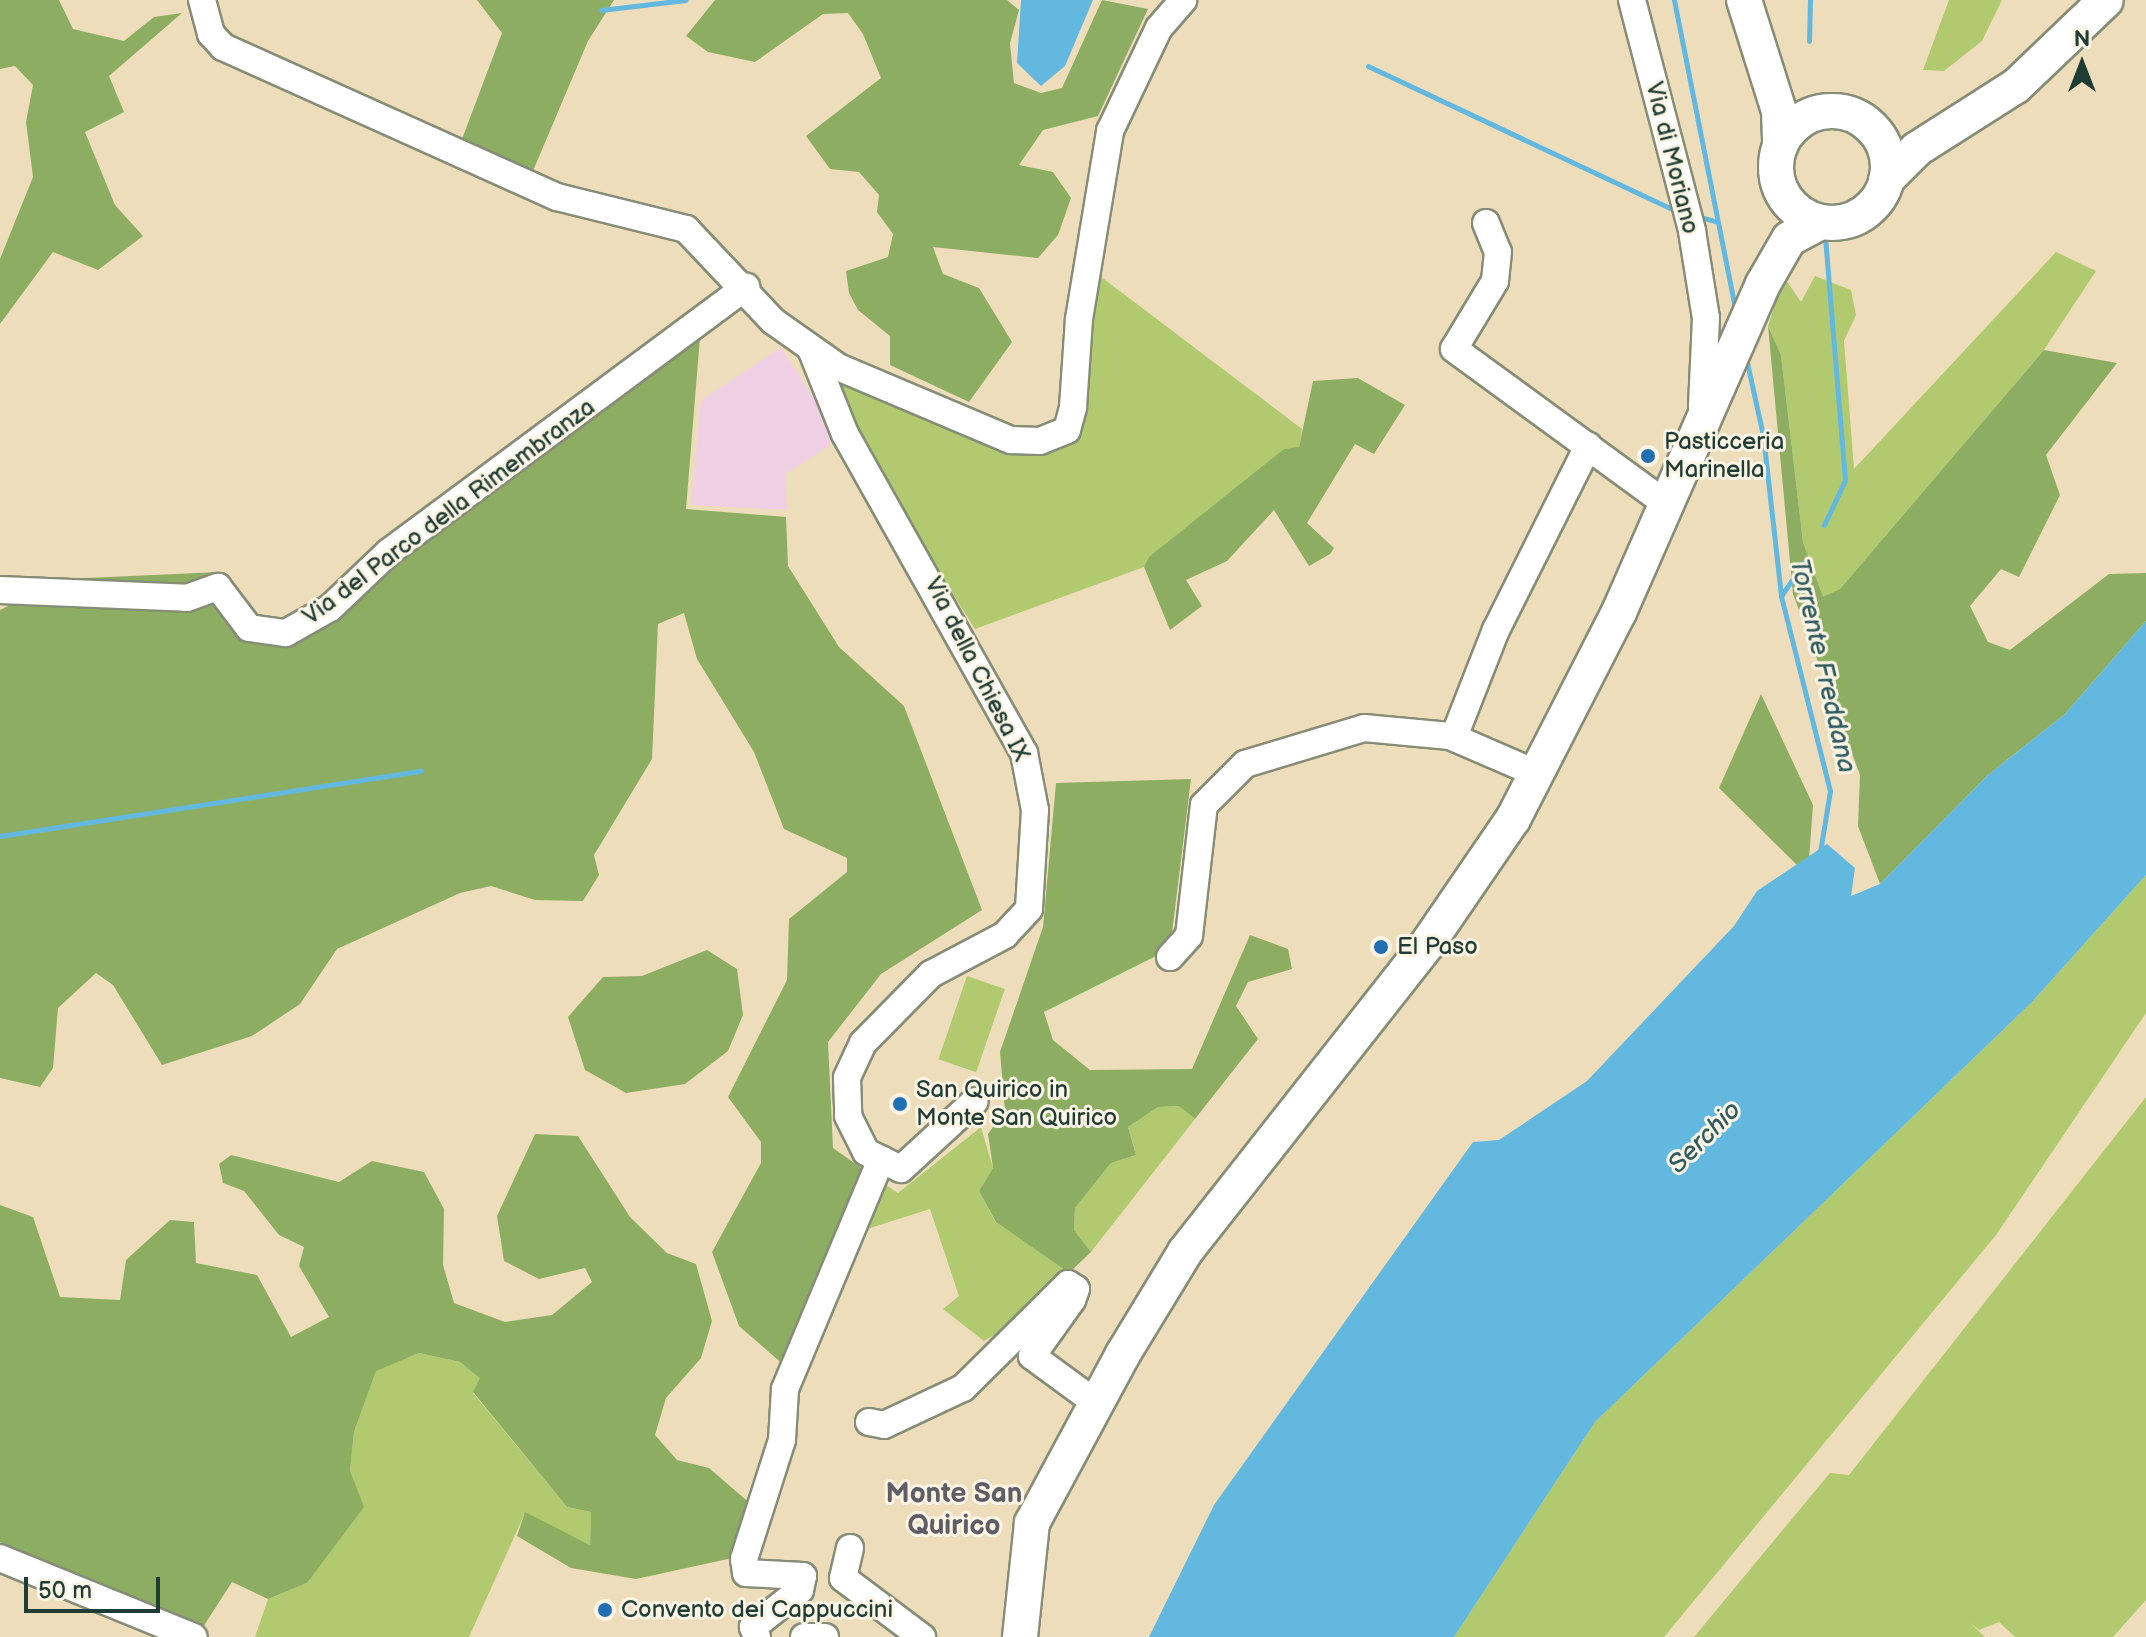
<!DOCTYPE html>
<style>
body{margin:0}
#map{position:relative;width:2146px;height:1637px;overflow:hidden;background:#eeddba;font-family:"Balsamiq Sans",sans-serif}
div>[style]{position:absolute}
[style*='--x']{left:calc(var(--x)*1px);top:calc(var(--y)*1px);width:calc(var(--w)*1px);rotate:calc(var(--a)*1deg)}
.built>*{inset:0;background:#f0d0e4}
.green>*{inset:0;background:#b2ca6f;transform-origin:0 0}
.forest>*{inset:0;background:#8dae62}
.water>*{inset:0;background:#63b8e0}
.stream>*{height:5px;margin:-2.5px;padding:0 2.5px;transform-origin:2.5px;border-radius:2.5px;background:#63b8e0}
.roads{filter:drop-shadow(2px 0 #868d77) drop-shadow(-2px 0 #868d77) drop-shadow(0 2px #868d77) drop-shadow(0 -2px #868d77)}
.minor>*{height:26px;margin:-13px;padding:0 13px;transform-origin:13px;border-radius:13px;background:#fff}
.major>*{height:34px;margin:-17px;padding:0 17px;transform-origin:17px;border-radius:17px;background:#fff}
.major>.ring{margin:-17px;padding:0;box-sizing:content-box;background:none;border:34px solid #fff;border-radius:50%}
.dots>*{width:22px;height:22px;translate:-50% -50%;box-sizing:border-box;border:4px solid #fcf5e5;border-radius:50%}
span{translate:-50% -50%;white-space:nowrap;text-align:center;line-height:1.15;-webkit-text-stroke:6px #fcf5e5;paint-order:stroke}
.street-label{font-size:24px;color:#1f3d34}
.poi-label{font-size:24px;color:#1f3d34}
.left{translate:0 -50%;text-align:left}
.water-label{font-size:26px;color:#305c5f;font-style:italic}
.quarter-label{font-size:28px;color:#5f5e66;font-weight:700}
.north{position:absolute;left:2042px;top:24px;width:80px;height:80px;-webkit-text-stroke:6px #fcf5e5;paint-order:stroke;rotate:0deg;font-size:22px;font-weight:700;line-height:32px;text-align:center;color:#1f3d34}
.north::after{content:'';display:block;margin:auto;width:28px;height:36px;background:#1f3d34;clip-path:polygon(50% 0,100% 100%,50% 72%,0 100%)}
.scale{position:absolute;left:24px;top:1577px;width:136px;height:36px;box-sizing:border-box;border:4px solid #1f3d34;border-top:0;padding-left:10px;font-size:24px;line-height:28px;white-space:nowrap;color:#1f3d34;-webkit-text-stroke:6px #fcf5e5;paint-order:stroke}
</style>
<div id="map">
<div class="built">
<i style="clip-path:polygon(781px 348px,831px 424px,829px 446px,785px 474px,787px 510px,691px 505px,701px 400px)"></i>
</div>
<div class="green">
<i style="clip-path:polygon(1949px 0,2002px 0,1982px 41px,1944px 71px,1923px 70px)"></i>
<i style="clip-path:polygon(2056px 252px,2096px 271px,2044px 350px,1840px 589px,1823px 598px,1803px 542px,1781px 355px,1768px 326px,1784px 277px,1801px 302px,1815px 276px,1851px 290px,1856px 315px,1844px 341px,1854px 469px)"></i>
<i style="clip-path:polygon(1096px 273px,1302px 429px,1299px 448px,1284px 449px,1144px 567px,975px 629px,883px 483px,832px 382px,1016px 446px,1063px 441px)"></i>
<i style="clip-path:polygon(2146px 875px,2146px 1013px,1996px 1235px,1664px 1637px,1454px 1637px,1595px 1422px,2031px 1003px)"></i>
<i style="left:967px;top:976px;width:40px;height:88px;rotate:19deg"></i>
<i style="clip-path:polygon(2146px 1097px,2146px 1600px,2113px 1637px,2015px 1637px,1999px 1622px,1979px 1630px,1969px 1622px,1985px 1637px,1694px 1637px,1830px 1473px,1849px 1475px)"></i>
<i style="clip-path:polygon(1179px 1106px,1195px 1119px,1091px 1252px,1074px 1230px,1075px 1208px,1111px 1163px,1136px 1155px,1128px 1127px,1158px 1107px)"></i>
<i style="clip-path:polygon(981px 1127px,993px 1168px,979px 1191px,995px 1221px,1069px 1273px,1023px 1318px,984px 1341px,943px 1309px,959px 1296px,930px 1209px,864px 1230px,884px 1184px,898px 1193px)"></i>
<i style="clip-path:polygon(419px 1353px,460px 1362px,481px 1378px,473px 1393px,567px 1507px,591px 1512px,590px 1545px,525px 1513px,469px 1637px,255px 1637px,268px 1599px,307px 1583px,350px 1471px,354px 1432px,376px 1370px)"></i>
</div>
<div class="forest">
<i style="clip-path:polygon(0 0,59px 0,73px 29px,124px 41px,154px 17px,182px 13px,109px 76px,124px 112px,85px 132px,115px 205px,143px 236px,98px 270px,53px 252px,0 324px,0 259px,33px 177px,26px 122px,33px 85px,15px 66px,0 69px)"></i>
<i style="clip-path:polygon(477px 0,614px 0,588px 41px,530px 178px,459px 147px,502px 33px)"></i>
<i style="clip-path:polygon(715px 0,1007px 0,1019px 10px,1010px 43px,1014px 83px,1041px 93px,1062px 88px,1102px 0,1148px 9px,1098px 116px,1043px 130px,1019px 165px,1053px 172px,1071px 198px,1058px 235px,1038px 258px,933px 247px,943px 274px,979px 288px,1012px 342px,969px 402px,890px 365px,890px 336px,858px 310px,849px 293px,846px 271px,888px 257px,893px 234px,877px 212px,879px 195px,859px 172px,830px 169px,806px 136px,881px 78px,863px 34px,848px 13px,823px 14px,755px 62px,708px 52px,686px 36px)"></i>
<i style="clip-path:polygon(701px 325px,686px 509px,786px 517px,788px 566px,839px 647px,904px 706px,982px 910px,881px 974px,828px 1042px,833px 1148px,884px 1184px,785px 1366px,739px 1326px,712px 1252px,761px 1163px,761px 1142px,728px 1097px,787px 980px,789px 919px,847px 872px,847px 858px,784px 829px,754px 752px,697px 659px,684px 613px,658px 624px,652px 759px,594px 855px,599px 875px,583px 901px,535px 900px,491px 886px,460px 893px,337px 949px,300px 1004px,252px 1036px,162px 1065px,113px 985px,96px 973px,58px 1008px,53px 1068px,40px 1087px,0 1078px,0 610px,20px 600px,20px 581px,219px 572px,254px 613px,283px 625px,316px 609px)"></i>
<i style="clip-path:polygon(1768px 326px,1781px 355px,1803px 542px,1823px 597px,1840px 589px,2044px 350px,2117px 363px,2046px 455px,2060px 495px,2019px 577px,2001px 569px,1970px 606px,1988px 642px,2010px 650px,2109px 574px,2146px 573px,2146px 621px,2065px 714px,1988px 775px,1880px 884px,1858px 826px,1860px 775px,1793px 594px)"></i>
<i style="clip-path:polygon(1358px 378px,1405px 405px,1374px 454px,1355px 444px,1307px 523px,1334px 548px,1330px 554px,1309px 566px,1274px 510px,1227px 561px,1186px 580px,1202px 606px,1170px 630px,1144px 567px,1149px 557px,1284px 449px,1299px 447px,1313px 381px)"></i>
<i style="clip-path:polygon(1761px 694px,1813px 805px,1809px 859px,1798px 866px,1719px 788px)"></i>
<i style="clip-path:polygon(1191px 779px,1170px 949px,1044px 1012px,1053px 1040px,1090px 1070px,1192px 1069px,1250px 935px,1288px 949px,1292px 969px,1248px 982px,1236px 1006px,1258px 1039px,1195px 1119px,1179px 1106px,1158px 1107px,1128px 1127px,1136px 1155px,1111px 1163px,1075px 1208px,1074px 1230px,1091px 1252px,1069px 1273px,996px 1222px,979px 1191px,993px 1168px,988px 1134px,1005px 1110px,1000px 1052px,1043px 927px,1056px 783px)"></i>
<i style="clip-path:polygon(707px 950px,737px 969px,743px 1015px,728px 1051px,685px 1084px,626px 1093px,585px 1070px,568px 1017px,603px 977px,642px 976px)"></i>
<i style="clip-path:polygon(535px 1134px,578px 1136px,630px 1217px,667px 1253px,696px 1264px,712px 1321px,701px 1358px,666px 1398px,655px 1435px,677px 1460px,709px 1468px,752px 1505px,737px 1557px,636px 1579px,571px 1568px,517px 1536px,525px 1512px,590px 1545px,591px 1512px,567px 1507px,473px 1392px,480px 1378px,460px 1362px,419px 1353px,376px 1371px,354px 1432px,350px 1471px,364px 1507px,307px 1583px,268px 1599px,232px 1582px,198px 1635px,0 1542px,0 1205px,33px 1217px,60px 1297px,120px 1300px,126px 1260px,170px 1220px,194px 1222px,196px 1263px,257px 1275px,291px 1337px,329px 1317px,299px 1266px,304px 1247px,279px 1235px,244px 1191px,223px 1183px,219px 1164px,231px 1155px,339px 1182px,372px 1161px,424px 1172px,444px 1209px,443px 1265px,454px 1303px,505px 1322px,552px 1315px,592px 1282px,585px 1268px,539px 1279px,504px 1261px,497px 1216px)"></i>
</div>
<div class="water">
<i style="clip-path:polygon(1021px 0,1093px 0,1065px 66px,1041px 86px,1017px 63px)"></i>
<i style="clip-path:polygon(2146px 621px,2146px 875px,2031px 1003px,1595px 1422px,1454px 1637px,1149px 1637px,1214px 1505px,1473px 1142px,1499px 1140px,1587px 1081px,1734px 926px,1757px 891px,1827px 844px,1855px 868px,1851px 896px,1880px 884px,1988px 775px,2065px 714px)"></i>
</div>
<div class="stream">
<i style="--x:1674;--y:0;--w:319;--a:78.8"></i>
<i style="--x:601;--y:10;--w:85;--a:-6.8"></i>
<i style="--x:1809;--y:41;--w:41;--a:-88.6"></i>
<i style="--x:1368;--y:66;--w:343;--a:25.2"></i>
<i style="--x:1696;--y:216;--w:20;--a:15"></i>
<i style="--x:1746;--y:358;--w:79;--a:77.6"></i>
<i style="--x:1763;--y:435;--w:162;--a:83.6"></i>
<i style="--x:1781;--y:596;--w:201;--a:75.9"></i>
<i style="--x:1830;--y:791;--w:68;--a:99.3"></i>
<i style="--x:1824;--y:525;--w:50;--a:-65"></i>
<i style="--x:1845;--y:480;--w:245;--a:-94.7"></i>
<i style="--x:1781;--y:596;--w:41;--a:-55.9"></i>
<i style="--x:0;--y:836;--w:426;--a:-8.8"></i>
</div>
<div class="roads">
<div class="minor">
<i style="--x:202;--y:0;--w:35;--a:75"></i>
<i style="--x:211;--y:34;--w:18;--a:47"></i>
<i style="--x:223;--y:47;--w:366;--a:24.2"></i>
<i style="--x:557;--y:197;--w:133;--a:13.9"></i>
<i style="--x:686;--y:229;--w:127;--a:46.6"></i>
<i style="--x:773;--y:321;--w:80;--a:35.3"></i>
<i style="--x:838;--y:367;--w:188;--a:22.9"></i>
<i style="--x:1011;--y:440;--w:29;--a:2"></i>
<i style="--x:1040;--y:441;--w:29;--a:-22"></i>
<i style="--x:1067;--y:430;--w:24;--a:-75"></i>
<i style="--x:1073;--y:407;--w:88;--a:-86.1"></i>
<i style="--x:1079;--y:319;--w:191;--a:-80.6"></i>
<i style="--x:1110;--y:131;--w:114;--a:-64.6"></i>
<i style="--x:1159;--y:28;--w:37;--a:-49"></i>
<i style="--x:1632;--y:0;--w:239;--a:75.4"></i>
<i style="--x:1692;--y:231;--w:88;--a:80.9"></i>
<i style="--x:1706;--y:318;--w:89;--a:92.6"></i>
<i style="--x:1486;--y:223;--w:31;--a:68"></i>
<i style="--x:1498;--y:252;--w:29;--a:96"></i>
<i style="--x:1495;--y:281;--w:79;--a:121.1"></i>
<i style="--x:1454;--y:349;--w:266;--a:36.1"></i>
<i style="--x:811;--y:349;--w:92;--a:68.2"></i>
<i style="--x:845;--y:434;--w:366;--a:60.7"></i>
<i style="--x:1024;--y:753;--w:58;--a:79.1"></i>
<i style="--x:1035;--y:810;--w:99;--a:93.5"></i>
<i style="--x:1029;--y:909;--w:35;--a:133"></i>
<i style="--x:1005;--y:935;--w:84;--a:152.2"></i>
<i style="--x:931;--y:974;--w:97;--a:134.6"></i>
<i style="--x:863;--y:1043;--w:38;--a:115"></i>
<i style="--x:847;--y:1078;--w:38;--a:88"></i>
<i style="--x:848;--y:1116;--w:40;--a:63.4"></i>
<i style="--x:866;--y:1152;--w:39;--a:26"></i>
<i style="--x:901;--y:1169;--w:100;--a:-42.6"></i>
<i style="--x:0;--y:590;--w:187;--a:2.4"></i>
<i style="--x:187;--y:598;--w:33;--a:-20"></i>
<i style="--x:218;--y:587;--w:51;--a:52.9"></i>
<i style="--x:249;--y:628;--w:37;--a:8"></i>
<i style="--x:286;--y:633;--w:51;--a:-29.6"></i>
<i style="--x:330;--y:608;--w:81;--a:-43.5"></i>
<i style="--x:389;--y:552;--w:445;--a:-36.6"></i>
<i style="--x:1454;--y:737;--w:115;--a:-68.6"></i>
<i style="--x:1496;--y:630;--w:206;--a:-63.4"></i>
<i style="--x:1170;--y:957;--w:28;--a:-48"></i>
<i style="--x:1189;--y:936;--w:132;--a:-83.5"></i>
<i style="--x:1204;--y:805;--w:58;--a:-45"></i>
<i style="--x:1245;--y:764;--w:124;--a:-16.8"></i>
<i style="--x:1364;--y:728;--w:86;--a:5.3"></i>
<i style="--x:1450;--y:736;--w:96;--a:23.4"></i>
<i style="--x:869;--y:1422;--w:15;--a:11"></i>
<i style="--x:884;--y:1425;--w:87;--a:-25.1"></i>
<i style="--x:963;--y:1388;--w:148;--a:-44.7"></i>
<i style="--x:1068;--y:1284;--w:9;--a:32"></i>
<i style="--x:1076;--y:1289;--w:12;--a:110"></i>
<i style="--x:1072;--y:1300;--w:69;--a:125.5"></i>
<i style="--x:1032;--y:1356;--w:79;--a:36.3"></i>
<i style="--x:850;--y:1548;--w:31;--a:103"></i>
<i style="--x:843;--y:1578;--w:99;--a:36.8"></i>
<i style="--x:0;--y:1558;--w:209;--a:22.2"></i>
<i style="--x:757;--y:1637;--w:11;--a:-112"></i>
<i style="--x:753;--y:1627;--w:60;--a:-38.2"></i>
<i style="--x:800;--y:1590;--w:14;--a:-78"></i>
<i style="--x:803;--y:1576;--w:57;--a:-177"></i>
<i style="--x:746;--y:1573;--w:14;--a:-98"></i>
<i style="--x:744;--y:1559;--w:125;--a:-72.3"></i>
<i style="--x:782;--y:1440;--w:51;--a:-86.6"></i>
<i style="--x:785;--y:1389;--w:249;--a:-67.3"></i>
<i style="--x:804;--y:1637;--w:21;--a:0"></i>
</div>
<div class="major">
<i style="--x:1744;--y:0;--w:116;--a:72.5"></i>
<i style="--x:1779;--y:111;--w:35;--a:88"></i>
<i class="ring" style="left:1776px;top:111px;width:78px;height:78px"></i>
<i style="--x:1886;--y:180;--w:44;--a:-45"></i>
<i style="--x:1917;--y:149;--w:117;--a:-32.5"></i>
<i style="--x:2016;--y:86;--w:124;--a:-43.7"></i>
<i style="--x:1020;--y:1637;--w:115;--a:-84"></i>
<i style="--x:1032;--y:1523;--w:192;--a:-61.7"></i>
<i style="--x:1123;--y:1354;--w:119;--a:-58.7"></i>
<i style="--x:1185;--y:1252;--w:393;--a:-51.8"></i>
<i style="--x:1428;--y:943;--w:150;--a:-55.6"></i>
<i style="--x:1513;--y:819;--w:233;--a:-62.9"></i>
<i style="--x:1619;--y:612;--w:358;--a:-66.3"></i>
<i style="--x:1763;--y:284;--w:52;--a:-60"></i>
<i style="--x:1789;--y:239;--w:36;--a:-28"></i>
</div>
</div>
<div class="dots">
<i style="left:1648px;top:456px;background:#1f6fb2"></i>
<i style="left:1381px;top:947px;background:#1f6fb2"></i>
<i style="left:900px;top:1104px;background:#1f6fb2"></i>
<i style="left:605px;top:1610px;background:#1f6fb2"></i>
</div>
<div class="street-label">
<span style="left:1672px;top:158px;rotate:76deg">Via di Moriano</span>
<span style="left:449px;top:512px;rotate:-37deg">Via del Parco della Rimembranza</span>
<span style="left:977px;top:669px;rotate:63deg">Via della Chiesa IX</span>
</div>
<div class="poi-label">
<span class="left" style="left:1664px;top:456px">Pasticceria<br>Marinella</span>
<span class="left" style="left:1397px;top:947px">El Paso</span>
<span class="left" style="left:916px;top:1104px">San Quirico in<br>Monte San Quirico</span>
<span class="left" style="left:621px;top:1610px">Convento dei Cappuccini</span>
</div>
<div class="water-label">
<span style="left:1822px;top:666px;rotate:77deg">Torrente Freddana</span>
<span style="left:1705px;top:1138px;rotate:-45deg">Serchio</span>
</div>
<div class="quarter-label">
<span style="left:954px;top:1510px">Monte San<br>Quirico</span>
</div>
<div class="north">N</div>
<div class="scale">50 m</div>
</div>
